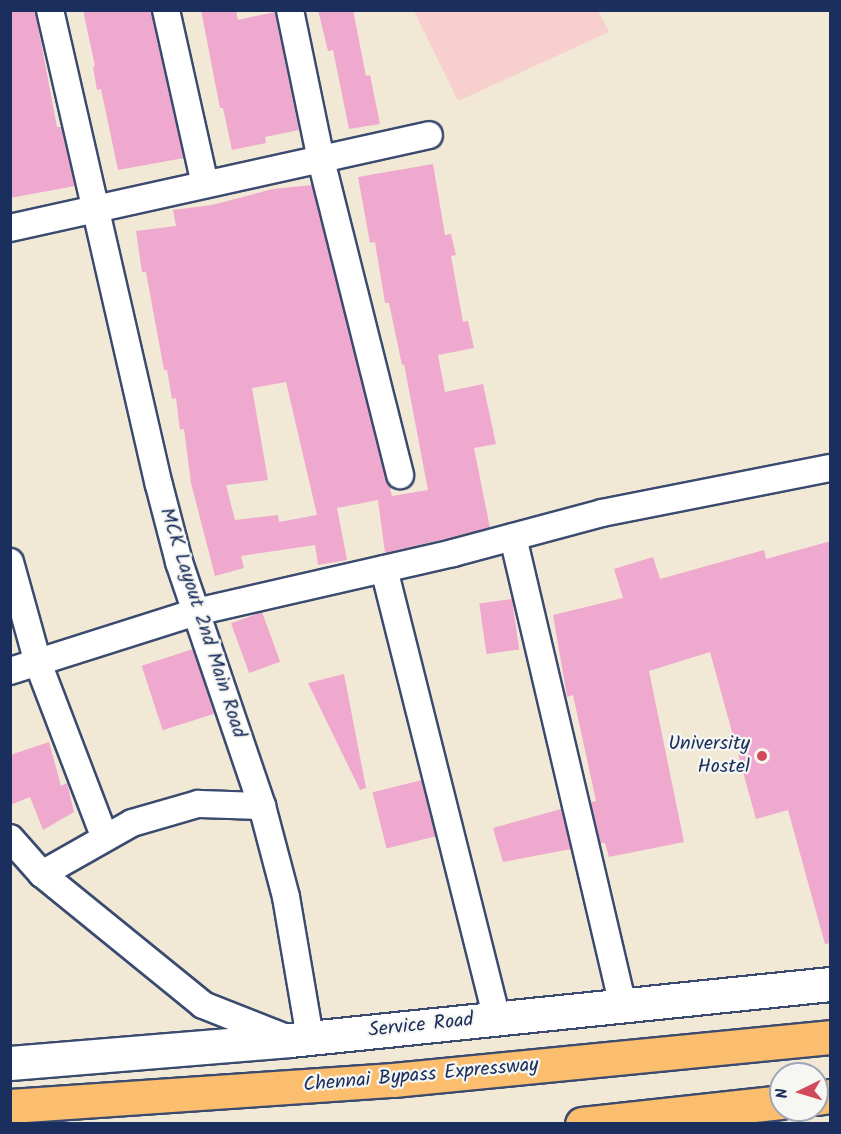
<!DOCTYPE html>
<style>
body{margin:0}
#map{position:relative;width:841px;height:1134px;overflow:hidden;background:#f1e9d5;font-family:Kalam,sans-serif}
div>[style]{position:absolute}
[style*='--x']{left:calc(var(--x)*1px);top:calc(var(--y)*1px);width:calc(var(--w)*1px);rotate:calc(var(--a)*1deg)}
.built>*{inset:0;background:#f7d0ce}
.building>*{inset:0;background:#efa8ce;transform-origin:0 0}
.roads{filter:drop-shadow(2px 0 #3b4b70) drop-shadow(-2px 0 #3b4b70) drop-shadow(0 2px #3b4b70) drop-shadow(0 -2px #3b4b70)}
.minor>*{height:26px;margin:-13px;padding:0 13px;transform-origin:13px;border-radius:13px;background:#fff}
.tertiary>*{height:33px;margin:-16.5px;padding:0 16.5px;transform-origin:16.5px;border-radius:16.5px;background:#fff}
.trunk>*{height:33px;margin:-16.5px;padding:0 16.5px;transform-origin:16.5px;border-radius:16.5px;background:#fbbe6e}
.dots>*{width:16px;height:16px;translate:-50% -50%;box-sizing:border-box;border:3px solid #f6f6f2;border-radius:50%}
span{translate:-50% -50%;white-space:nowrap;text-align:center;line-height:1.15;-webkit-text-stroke:4.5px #f6f6f2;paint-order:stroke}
.street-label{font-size:20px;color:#1b2f5e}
.poi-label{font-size:20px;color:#1b2f5e}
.right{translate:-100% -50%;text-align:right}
.frame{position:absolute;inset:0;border:12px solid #1b2f5e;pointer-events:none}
.north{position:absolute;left:769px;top:1062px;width:60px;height:60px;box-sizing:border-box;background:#f6f6f2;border:2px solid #9ea6b7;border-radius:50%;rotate:265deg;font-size:16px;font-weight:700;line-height:24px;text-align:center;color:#1b2f5e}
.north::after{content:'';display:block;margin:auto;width:21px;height:27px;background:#d1495b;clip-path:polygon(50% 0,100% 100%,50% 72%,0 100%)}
</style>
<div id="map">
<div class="built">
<i style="clip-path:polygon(414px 11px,598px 11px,609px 32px,458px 101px)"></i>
</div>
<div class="building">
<i style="clip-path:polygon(10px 10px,35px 10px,57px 127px,61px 127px,75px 186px,10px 198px)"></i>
<i style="clip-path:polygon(83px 10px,151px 10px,184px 158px,118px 170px,101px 89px,97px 90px,93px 67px,95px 66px)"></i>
<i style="clip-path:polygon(201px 10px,236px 10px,238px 20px,275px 12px,299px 130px,265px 137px,266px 143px,232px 150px,223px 108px,220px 108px)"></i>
<i style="clip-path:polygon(318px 10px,353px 10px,366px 76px,370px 75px,380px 124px,349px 129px,333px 50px,328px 51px)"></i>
<i style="clip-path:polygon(evenodd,433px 164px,445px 235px,451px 234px,456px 255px,451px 256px,463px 322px,468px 321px,474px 348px,438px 355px,445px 392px,483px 384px,496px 444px,474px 448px,490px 528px,385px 553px,378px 500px,337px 508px,347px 560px,318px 565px,315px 545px,241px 556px,244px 568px,215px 576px,191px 483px,184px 429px,180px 430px,176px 398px,172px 399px,167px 370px,164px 370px,146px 272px,142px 272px,136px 231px,176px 226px,173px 210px,212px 205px,273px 189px,312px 185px,392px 496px,428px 490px,404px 364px,402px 365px,389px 303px,385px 303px,375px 242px,370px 243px,358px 177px,433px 164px,286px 382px,317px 515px,279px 522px,278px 515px,235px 520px,226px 485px,268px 480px,252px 388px,286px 382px)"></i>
<i style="clip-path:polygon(831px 541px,831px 943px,825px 944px,788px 810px,756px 819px,710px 652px,649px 671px,684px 842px,609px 857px,605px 843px,600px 843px,591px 802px,596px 801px,573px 695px,567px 697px,553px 615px,623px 598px,614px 569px,653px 557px,660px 579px,764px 550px,766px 559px)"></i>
<i style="left:512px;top:599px;width:51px;height:33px;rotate:82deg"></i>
<i style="left:262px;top:612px;width:53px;height:33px;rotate:70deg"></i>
<i style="left:193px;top:649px;width:68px;height:54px;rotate:72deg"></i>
<i style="clip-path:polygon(344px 674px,366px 788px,360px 790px,308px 683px)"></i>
<i style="clip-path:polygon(49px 742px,61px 786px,67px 783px,74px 812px,43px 830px,30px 797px,10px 805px,10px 755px)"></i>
<i style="left:422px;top:780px;width:58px;height:51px;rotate:76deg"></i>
<i style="clip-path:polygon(561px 809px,571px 849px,503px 862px,493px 828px)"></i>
</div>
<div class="roads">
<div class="minor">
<i style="--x:50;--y:10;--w:487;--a:77.1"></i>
<i style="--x:159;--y:485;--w:80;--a:75.4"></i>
<i style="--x:179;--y:562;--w:258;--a:71.2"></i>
<i style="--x:262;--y:806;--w:94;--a:75.2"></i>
<i style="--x:286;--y:897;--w:142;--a:80.3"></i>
<i style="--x:166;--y:10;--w:178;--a:77.4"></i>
<i style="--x:290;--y:10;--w:153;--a:78.3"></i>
<i style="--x:321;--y:160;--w:325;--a:75.9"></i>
<i style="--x:10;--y:228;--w:429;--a:-12.5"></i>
<i style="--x:513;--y:537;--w:481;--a:76.8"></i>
<i style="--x:10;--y:562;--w:105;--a:74.5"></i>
<i style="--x:38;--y:663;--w:187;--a:69.1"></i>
<i style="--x:384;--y:569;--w:463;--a:75.9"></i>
<i style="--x:10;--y:671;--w:195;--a:-17.6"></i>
<i style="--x:196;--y:612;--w:264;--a:-12.9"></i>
<i style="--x:453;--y:553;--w:154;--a:-15"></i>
<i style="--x:602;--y:513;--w:232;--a:-11.2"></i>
<i style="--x:10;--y:838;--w:48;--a:48.4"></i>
<i style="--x:42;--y:874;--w:208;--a:39.1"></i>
<i style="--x:203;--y:1005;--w:92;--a:21.6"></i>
<i style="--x:42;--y:874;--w:103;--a:-29.5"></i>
<i style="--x:132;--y:823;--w:69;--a:-16.1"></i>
<i style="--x:198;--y:804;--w:64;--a:1.8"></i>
</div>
<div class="tertiary">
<i style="--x:10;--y:1063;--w:281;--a:-4.7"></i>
<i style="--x:290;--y:1040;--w:543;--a:-5.92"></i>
</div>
<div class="trunk">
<i style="--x:817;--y:1098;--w:13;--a:-9"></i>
<i style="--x:10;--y:1106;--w:384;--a:-3.9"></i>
<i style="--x:393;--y:1080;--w:439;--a:-5.6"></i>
<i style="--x:582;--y:1124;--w:200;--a:-6.3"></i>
</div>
</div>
<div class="dots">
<i style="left:762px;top:756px;background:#d1495b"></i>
</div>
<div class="street-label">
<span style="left:202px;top:623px;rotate:72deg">MCK Layout 2nd Main Road</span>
<span style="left:421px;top:1026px;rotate:-6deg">Service Road</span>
<span style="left:421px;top:1076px;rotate:-5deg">Chennai Bypass Expressway</span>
</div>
<div class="poi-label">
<span class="right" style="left:750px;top:756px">University<br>Hostel</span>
</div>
<div class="frame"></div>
<div class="north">N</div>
</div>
